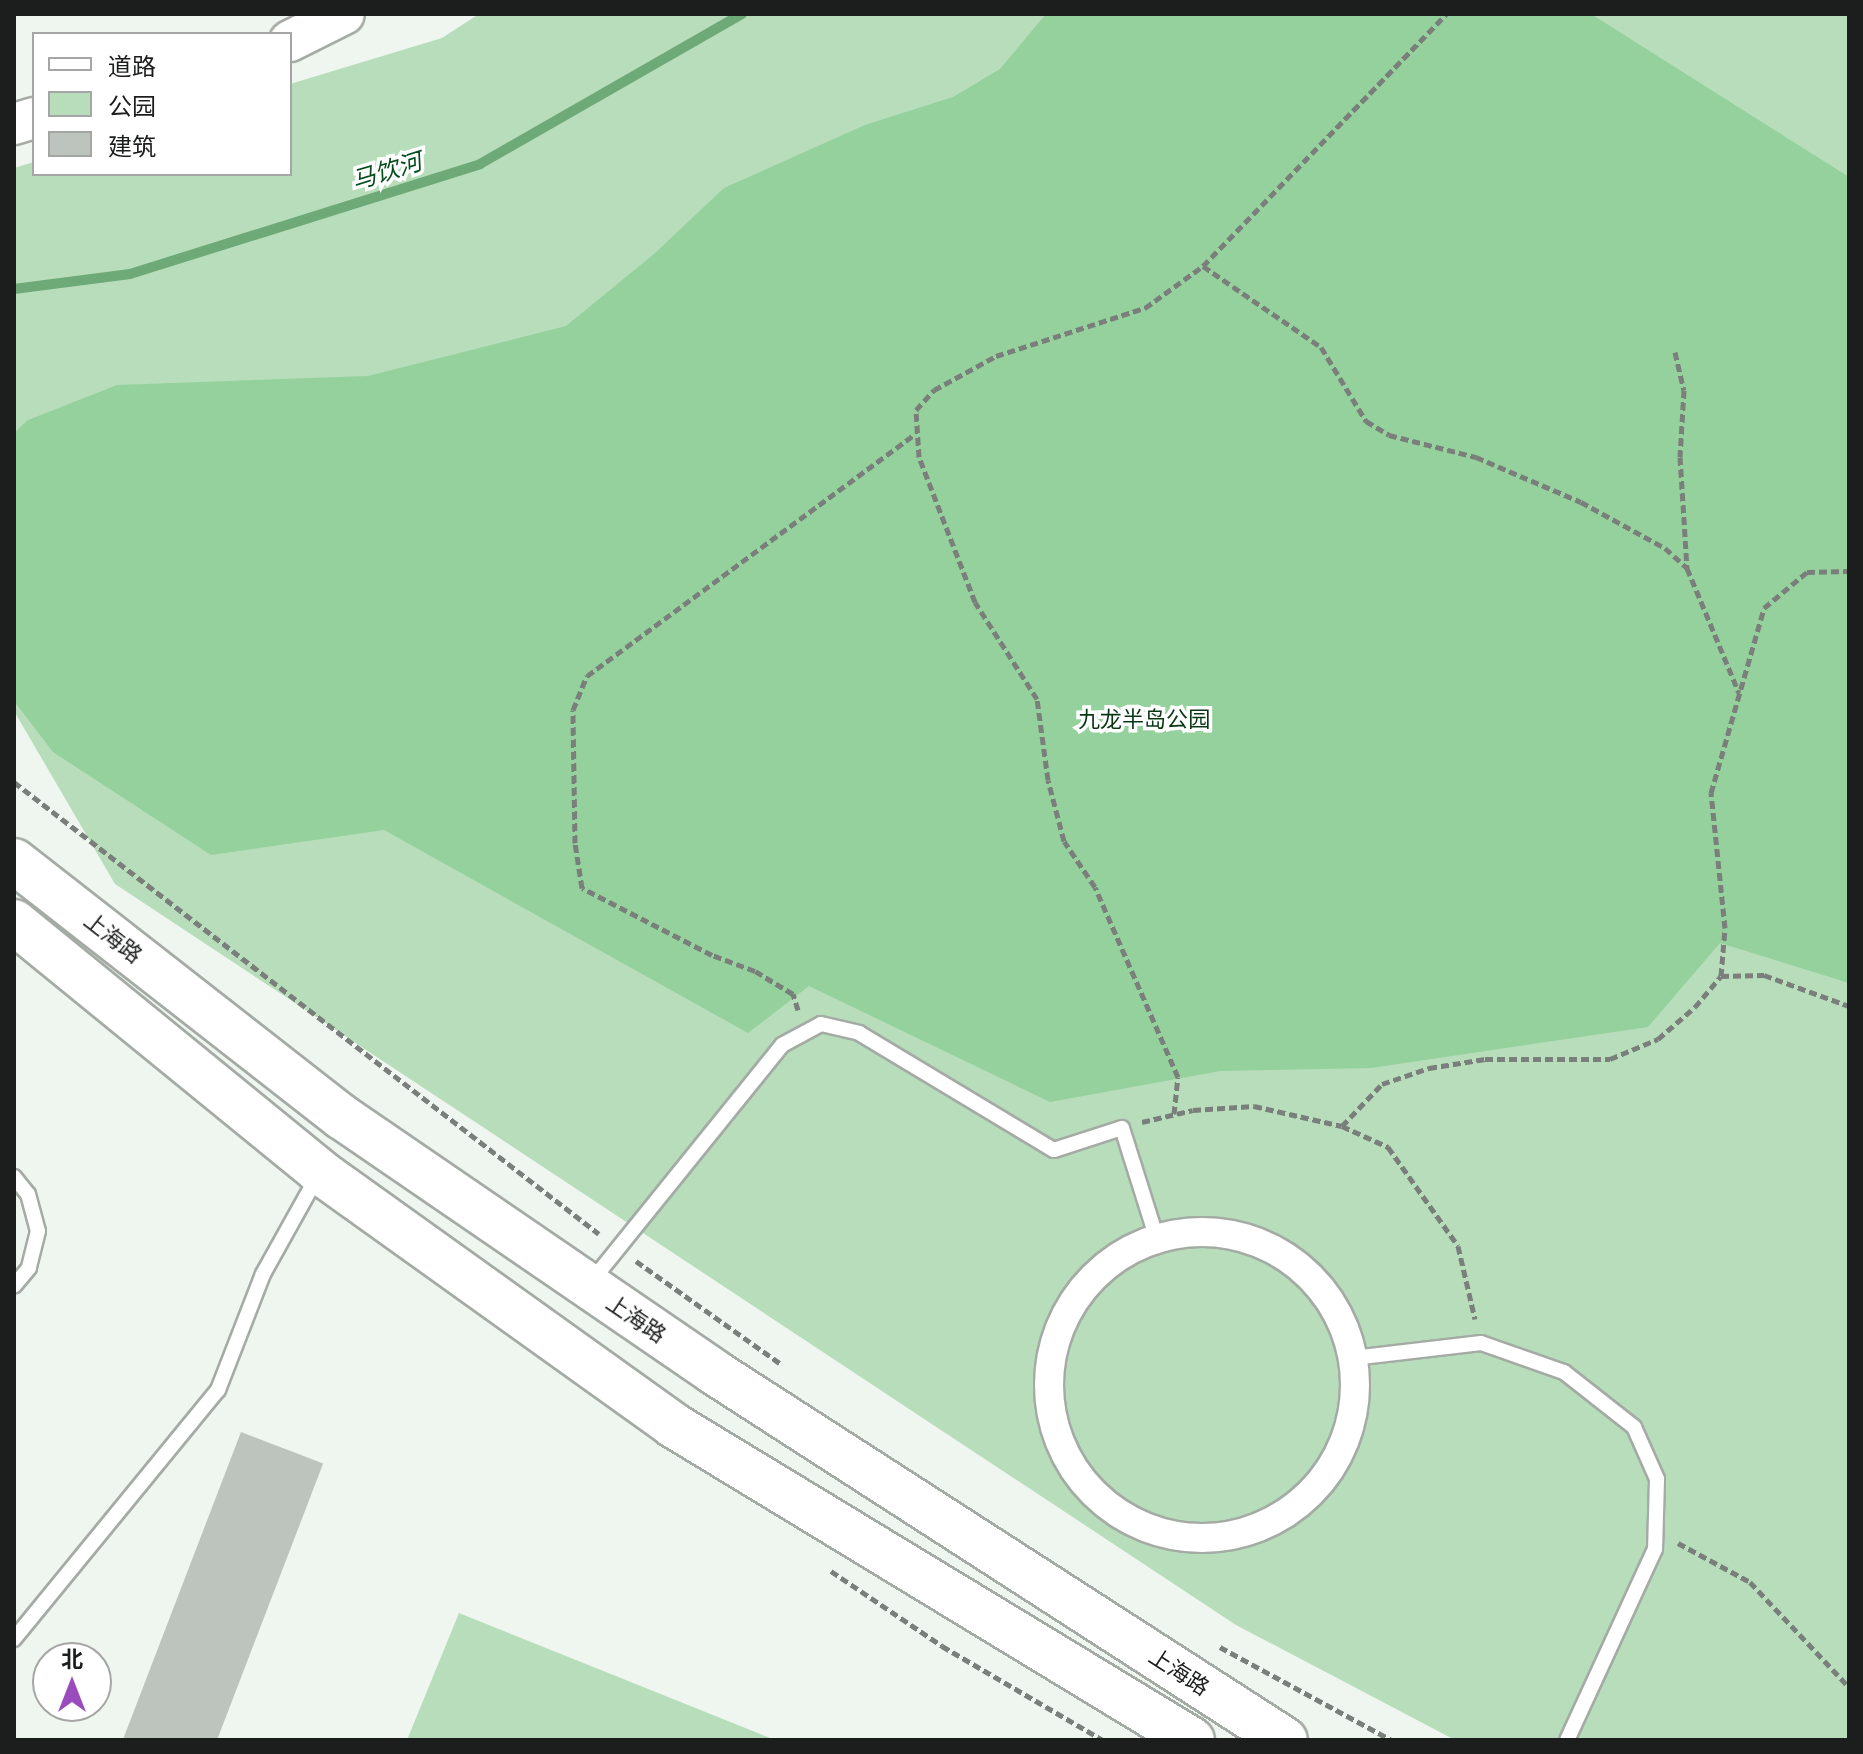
<!DOCTYPE html>
<meta charset="utf-8">
<style>
body{margin:0}
#map{position:relative;width:1863px;height:1754px;overflow:hidden;background:#eef6ef;font-family:"Work Sans","Noto Sans SC",sans-serif}
div>[style]{position:absolute}
[style*='--x']{left:calc(var(--x)*1px);top:calc(var(--y)*1px);width:calc(var(--w)*1px);rotate:calc(var(--a)*1deg)}
.green>*{inset:0;background:#b7ddbb}
.forest>*{inset:0;background:#94d19c}
.stream>*{height:10px;margin:-5px;padding:0 5px;transform-origin:5px;border-radius:5px;background:#6eaa77}
.building>*{inset:0;background:#bdc4be;transform-origin:0 0}
.path>*{height:5px;margin-top:-2.5px;transform-origin:0;background:repeating-linear-gradient(90deg,#7a7f7b 0 8px,transparent 0 12px)}
.roads{filter:drop-shadow(2px 0 #a4aba4) drop-shadow(-2px 0 #a4aba4) drop-shadow(0 2px #a4aba4) drop-shadow(0 -2px #a4aba4)}
.lane>*{height:14px;margin:-7px;padding:0 7px;transform-origin:7px;border-radius:7px;background:#fff}
.street>*{height:28px;margin:-14px;padding:0 14px;transform-origin:14px;border-radius:14px;background:#fff}
.street>.ring{margin:-14px;padding:0;box-sizing:content-box;background:none;border:28px solid #fff;border-radius:50%}
.secondary>*{height:40px;margin:-20px;padding:0 20px;transform-origin:20px;border-radius:20px;background:#fff}
.highway>*{height:44px;margin:-22px;padding:0 22px;transform-origin:22px;border-radius:22px;background:#fff}
span{translate:-50% -50%;white-space:nowrap;text-align:center;line-height:1.15;-webkit-text-stroke:7px #fff;paint-order:stroke}
.park-label{font-size:22px;color:#083715}
.street-label{font-size:22px;color:#1b1e1c}
.water-label{font-size:24px;color:#064d1d;font-style:italic}
.frame{position:absolute;inset:0;border:16px solid #1b1e1c;pointer-events:none}
.legend{position:absolute;left:32px;top:32px;width:260px;height:144px;box-sizing:border-box;background:#fff;border:2px solid #a4a5a4;margin:0;padding:10px 14px;list-style:none;font-size:24px;color:#1b1e1c}
.legend li{display:flex;align-items:center;gap:16px;height:40px}
.legend b{width:40px;border:2px solid #a4a5a4}
.north{position:absolute;left:32px;top:1642px;width:80px;height:80px;box-sizing:border-box;background:#fff;border:2px solid #a4a5a4;border-radius:50%;rotate:0deg;font-size:22px;font-weight:700;line-height:32px;text-align:center;color:#1b1e1c}
.north::after{content:'';display:block;margin:auto;width:28px;height:36px;background:#9a4cbc;clip-path:polygon(50% 0,100% 100%,50% 72%,0 100%)}
</style>
<div id="map">
<div class="green">
<i style="clip-path:polygon(479px 14px,1849px 14px,1849px 1740px,1455px 1740px,1236px 1625px,115px 884px,14px 711px,14px 168px,34px 162px,34px 174px,290px 174px,290px 84px,442px 38px)"></i>
<i style="clip-path:polygon(459px 1613px,775px 1740px,407px 1740px)"></i>
</div>
<div class="forest">
<i style="clip-path:polygon(1046px 14px,1591px 14px,1849px 177px,1849px 983px,1720px 943px,1648px 1027px,1371px 1068px,1220px 1071px,1050px 1102px,809px 986px,748px 1033px,384px 830px,211px 855px,53px 752px,14px 701px,14px 433px,28px 420px,117px 385px,368px 376px,566px 326px,654px 254px,724px 188px,865px 125px,953px 97px,1000px 69px)"></i>
</div>
<div class="stream">
<i style="--x:14;--y:289;--w:117;--a:-7.4"></i>
<i style="--x:130;--y:274;--w:367;--a:-17.4"></i>
<i style="--x:480;--y:164;--w:302;--a:-29.8"></i>
</div>
<div class="building">
<i style="left:241px;top:1432px;width:88px;height:331px;rotate:21deg"></i>
</div>
<div class="path">
<i style="--x:1203;--y:266;--w:143;--a:34.5"></i>
<i style="--x:1321;--y:347;--w:87;--a:58.7"></i>
<i style="--x:1366;--y:421;--w:27;--a:31"></i>
<i style="--x:1389;--y:435;--w:90;--a:14.2"></i>
<i style="--x:1476;--y:457;--w:114;--a:23.2"></i>
<i style="--x:1581;--y:502;--w:96;--a:28.7"></i>
<i style="--x:1665;--y:548;--w:30;--a:42"></i>
<i style="--x:1675;--y:352;--w:39;--a:77"></i>
<i style="--x:1684;--y:390;--w:67;--a:93.4"></i>
<i style="--x:1680;--y:457;--w:111;--a:86.4"></i>
<i style="--x:1687;--y:568;--w:135;--a:67.4"></i>
<i style="--x:14;--y:782;--w:739;--a:37.69"></i>
<i style="--x:1721;--y:976;--w:43;--a:-1.3"></i>
<i style="--x:1764;--y:975;--w:90;--a:20"></i>
<i style="--x:798;--y:1010;--w:17;--a:-107"></i>
<i style="--x:793;--y:994;--w:44;--a:-148.8"></i>
<i style="--x:755;--y:971;--w:46;--a:-159.6"></i>
<i style="--x:712;--y:955;--w:146;--a:-152.7"></i>
<i style="--x:582;--y:888;--w:46;--a:-98.8"></i>
<i style="--x:575;--y:843;--w:133;--a:-90.9"></i>
<i style="--x:573;--y:710;--w:37;--a:-68"></i>
<i style="--x:587;--y:676;--w:406;--a:-36.4"></i>
<i style="--x:1174;--y:1114;--w:37;--a:-84"></i>
<i style="--x:1178;--y:1077;--w:207;--a:-113.6"></i>
<i style="--x:1095;--y:887;--w:55;--a:-124"></i>
<i style="--x:1064;--y:841;--w:63;--a:-104.7"></i>
<i style="--x:1048;--y:780;--w:82;--a:-97.7"></i>
<i style="--x:1037;--y:699;--w:115;--a:-122.6"></i>
<i style="--x:975;--y:602;--w:155;--a:-111.1"></i>
<i style="--x:919;--y:457;--w:47;--a:-93.7"></i>
<i style="--x:916;--y:410;--w:27;--a:-48"></i>
<i style="--x:934;--y:390;--w:71;--a:-28.7"></i>
<i style="--x:996;--y:356;--w:157;--a:-17.9"></i>
<i style="--x:1145;--y:308;--w:72;--a:-35.9"></i>
<i style="--x:1203;--y:266;--w:350;--a:-46"></i>
<i style="--x:1142;--y:1122;--w:52;--a:-13.2"></i>
<i style="--x:1193;--y:1110;--w:61;--a:-3.8"></i>
<i style="--x:1254;--y:1106;--w:90;--a:12.8"></i>
<i style="--x:1342;--y:1126;--w:51;--a:24.5"></i>
<i style="--x:1388;--y:1147;--w:121;--a:54.7"></i>
<i style="--x:1458;--y:1246;--w:75;--a:76.9"></i>
<i style="--x:1342;--y:1126;--w:58;--a:-46.4"></i>
<i style="--x:1382;--y:1084;--w:50;--a:-18.8"></i>
<i style="--x:1429;--y:1068;--w:57;--a:-9.1"></i>
<i style="--x:1485;--y:1059;--w:125;--a:0"></i>
<i style="--x:1610;--y:1059;--w:52;--a:-22.6"></i>
<i style="--x:1658;--y:1039;--w:49;--a:-40.9"></i>
<i style="--x:1695;--y:1007;--w:40;--a:-50"></i>
<i style="--x:1721;--y:976;--w:48;--a:-85.2"></i>
<i style="--x:1725;--y:928;--w:136;--a:-95.9"></i>
<i style="--x:1711;--y:793;--w:192;--a:-74"></i>
<i style="--x:1764;--y:608;--w:56;--a:-39.9"></i>
<i style="--x:1807;--y:572;--w:42;--a:-1.4"></i>
<i style="--x:636;--y:1261;--w:178;--a:35.4"></i>
<i style="--x:1678;--y:1543;--w:82;--a:28.4"></i>
<i style="--x:1750;--y:1582;--w:144;--a:46.7"></i>
<i style="--x:831;--y:1571;--w:134;--a:34"></i>
<i style="--x:942;--y:1646;--w:186;--a:30.3"></i>
<i style="--x:1220;--y:1647;--w:195;--a:28.5"></i>
</div>
<div class="roads">
<div class="lane">
<i style="--x:14;--y:1177;--w:22;--a:51"></i>
<i style="--x:28;--y:1194;--w:38;--a:75"></i>
<i style="--x:38;--y:1231;--w:38;--a:104"></i>
<i style="--x:29;--y:1268;--w:23;--a:130"></i>
<i style="--x:591;--y:1282;--w:304;--a:-51.1"></i>
<i style="--x:782;--y:1045;--w:44;--a:-28.3"></i>
<i style="--x:821;--y:1024;--w:39;--a:13"></i>
<i style="--x:859;--y:1033;--w:227;--a:31"></i>
<i style="--x:1054;--y:1150;--w:71;--a:-17.9"></i>
<i style="--x:1122;--y:1128;--w:116;--a:72.5"></i>
<i style="--x:1353;--y:1358;--w:129;--a:-6.7"></i>
<i style="--x:1481;--y:1343;--w:88;--a:19.3"></i>
<i style="--x:1564;--y:1372;--w:89;--a:38.2"></i>
<i style="--x:1634;--y:1427;--w:57;--a:66.1"></i>
<i style="--x:1657;--y:1479;--w:70;--a:91.6"></i>
<i style="--x:1655;--y:1549;--w:210;--a:114.7"></i>
<i style="--x:14;--y:1639;--w:322;--a:-50.7"></i>
<i style="--x:218;--y:1390;--w:124;--a:-68.8"></i>
<i style="--x:263;--y:1274;--w:113;--a:-60.9"></i>
</div>
<div class="street">
<i class="ring" style="left:1049px;top:1232px;width:278px;height:278px"></i>
</div>
<div class="secondary">
<i style="--x:290;--y:41;--w:60;--a:-26.6"></i>
<i style="--x:14;--y:124;--w:21;--a:-17"></i>
</div>
<div class="highway">
<i style="--x:14;--y:861;--w:416;--a:38"></i>
<i style="--x:342;--y:1117;--w:451;--a:34.4"></i>
<i style="--x:714;--y:1372;--w:679;--a:32.8"></i>
<i style="--x:14;--y:922;--w:395;--a:39.2"></i>
<i style="--x:320;--y:1172;--w:434;--a:35.6"></i>
<i style="--x:673;--y:1425;--w:607;--a:31.26"></i>
</div>
</div>
<div class="park-label">
<span style="left:1144px;top:720px">九龙半岛公园</span>
</div>
<div class="street-label">
<span style="left:113px;top:938px;rotate:38deg">上海路</span>
<span style="left:636px;top:1319px;rotate:34deg">上海路</span>
<span style="left:1179px;top:1672px;rotate:33deg">上海路</span>
</div>
<div class="water-label">
<span style="left:387px;top:172px;rotate:-17deg">马饮河</span>
</div>
<div class="frame"></div>
<ul class="legend">
<li><b style="height:10px;background:#fff"></b>道路</li>
<li><b style="height:22px;background:#b7ddbb"></b>公园</li>
<li><b style="height:22px;background:#bdc4be"></b>建筑</li>
</ul>
<div class="north">北</div>
</div>
